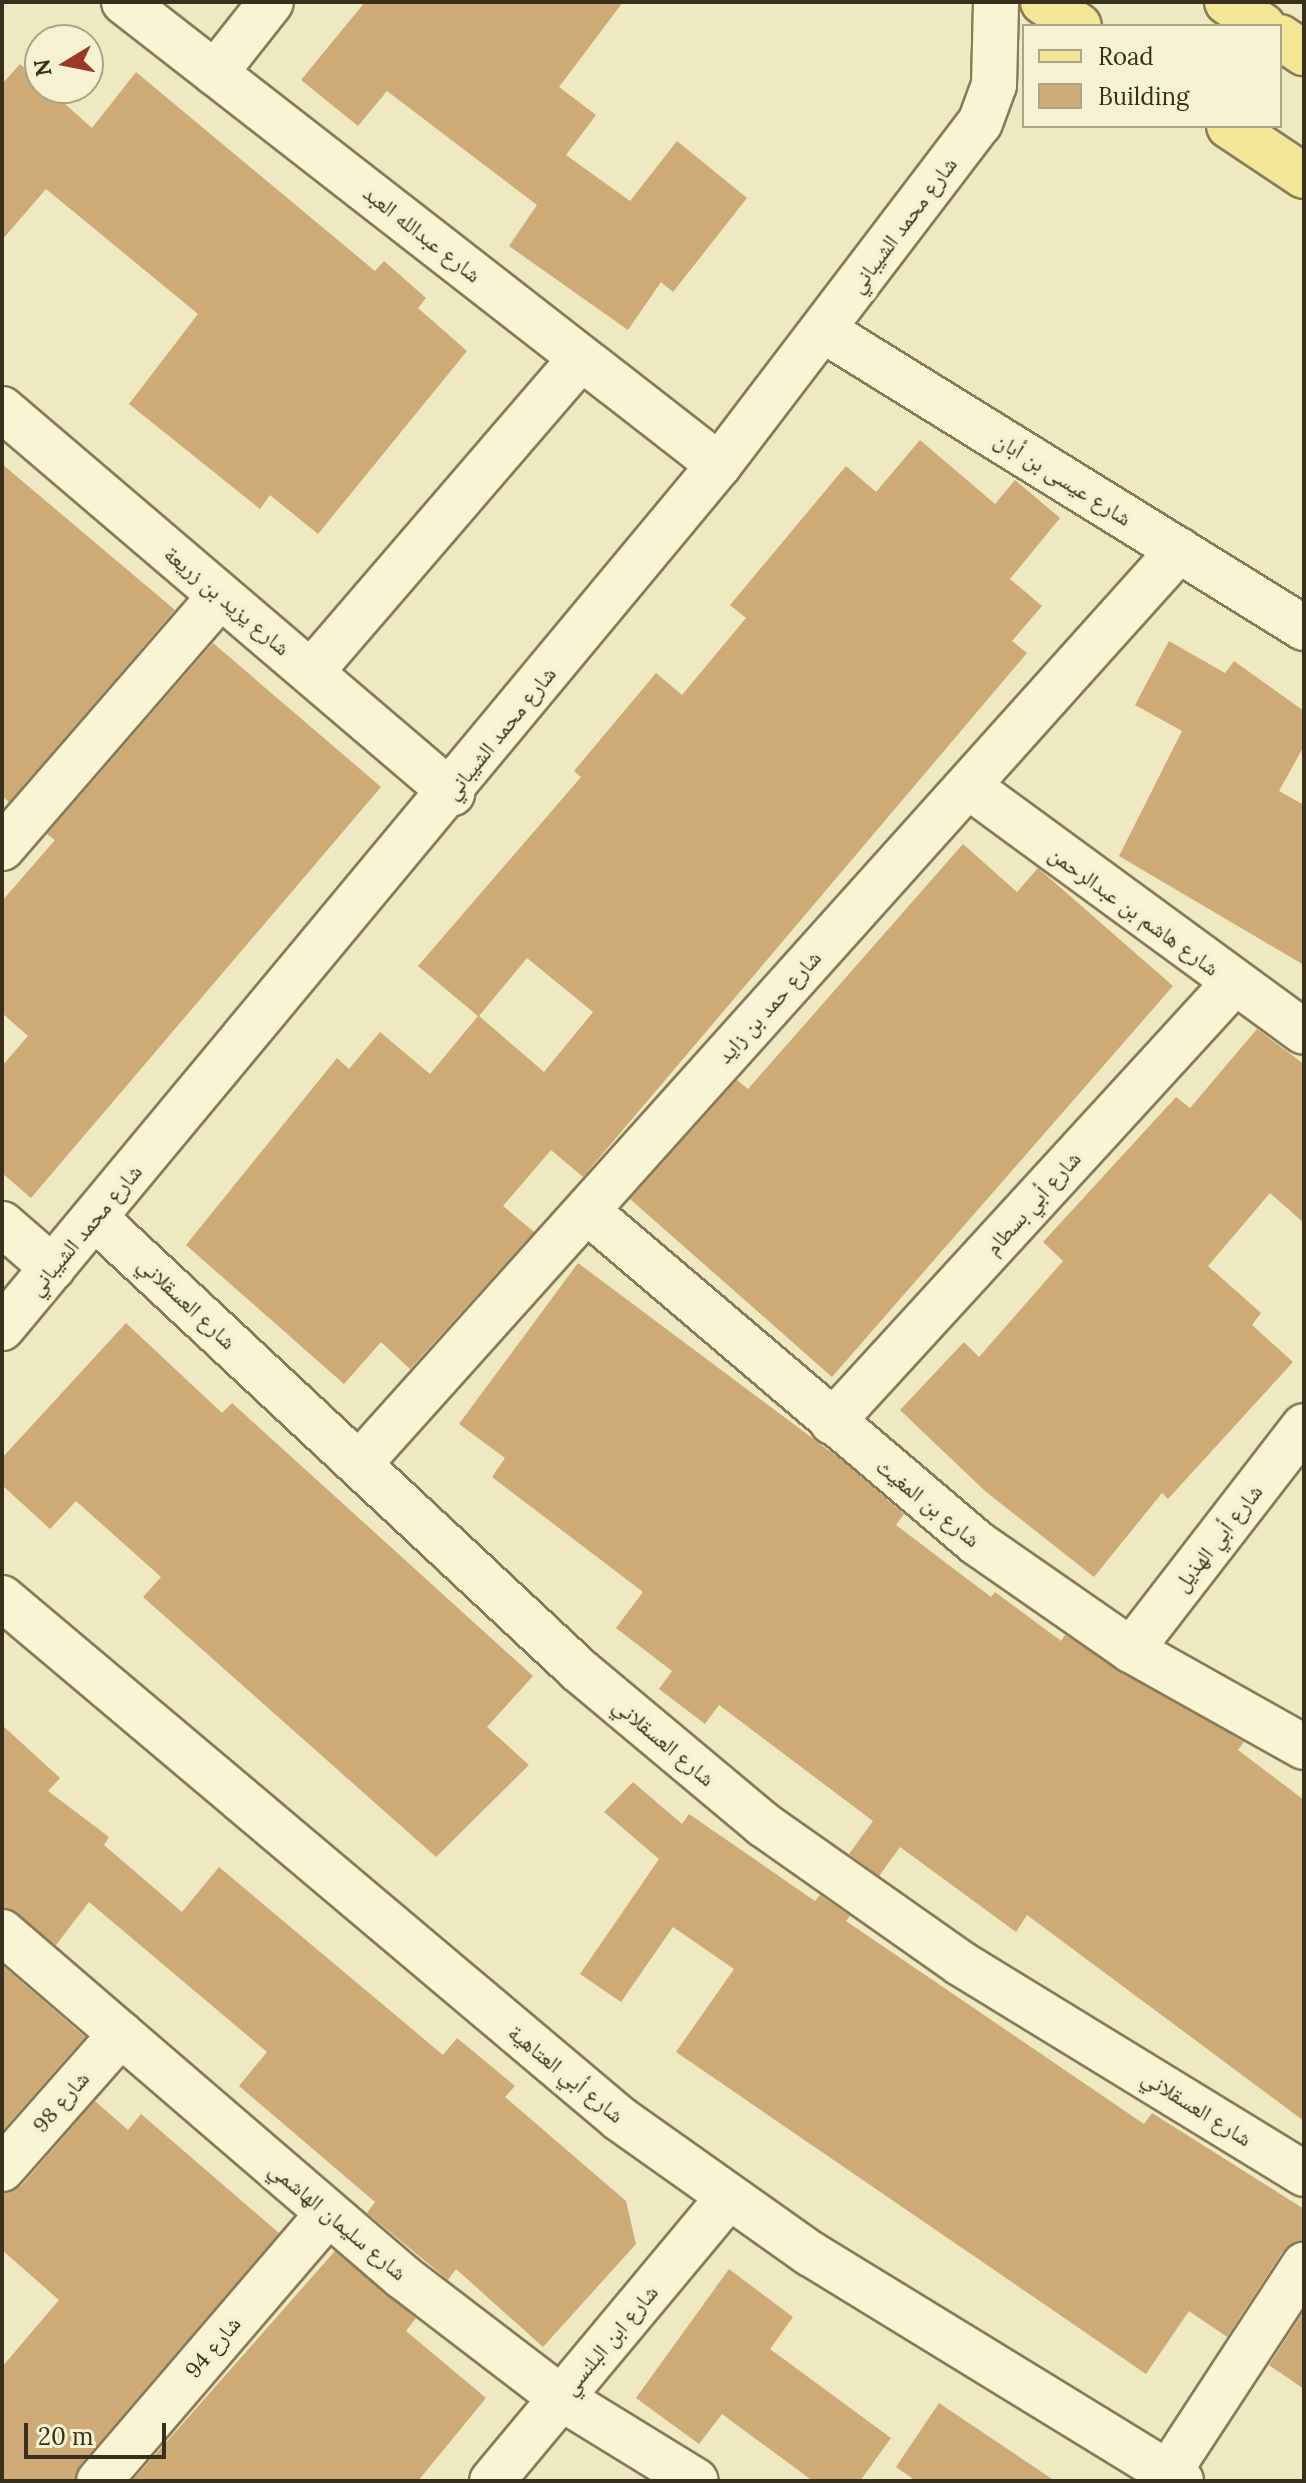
<!DOCTYPE html>
<html>
<head>
<meta charset="utf-8">
<style>
  body { margin:0 }
  #map { position:relative; width:1306px; height:2483px; overflow:hidden; background:#efe9c1; font-family:Lora,"Noto Naskh Arabic",serif }
  div>[style] { position:absolute }
  .building>* { inset:0; background:#ceaa76 }
  .roads { filter:drop-shadow(2px 0 #897a58) drop-shadow(-2px 0 #897a58) drop-shadow(0 2px #897a58) drop-shadow(0 -2px #897a58) }
  .street>* { height:44px; margin:-22px; padding:0 22px; transform-origin:22px; border-radius:22px; background:#f9f5d4 }
  .primary>* { height:44px; margin:-22px; padding:0 22px; transform-origin:22px; border-radius:22px; background:#f3e797 }
  span { translate:-50% -50%; white-space:nowrap; text-align:center; line-height:1.15; -webkit-text-stroke:8px #f6f2d1; paint-order:stroke }
  .street-label { font-size:22px; color:#382f1d }
  .frame { position:absolute; inset:0; border:4px solid #382f1d; pointer-events:none }
  .legend { position:absolute; left:1022px; top:24px; width:260px; height:104px; box-sizing:border-box; background:#f6f2d1; border:2px solid #aaa489; margin:0; padding:10px 14px; list-style:none; font-size:24px; color:#382f1d }
  .legend li { display:flex; align-items:center; gap:16px; height:40px }
  .legend b { width:40px; border:2px solid #aaa489 }
  .north { position:absolute; left:24px; top:24px; width:80px; height:80px; box-sizing:border-box; background:#f6f2d1; border:2px solid #aaa489; border-radius:50%; rotate:260deg; font-size:22px; font-weight:700; line-height:32px; text-align:center; color:#382f1d }
  .north::after { content:''; display:block; margin:auto; width:28px; height:36px; background:#993a27; clip-path:polygon(50% 0,100% 100%,50% 72%,0 100%) }
  .scale { position:absolute; left:24px; top:2423px; width:142px; height:36px; box-sizing:border-box; border:4px solid #382f1d; border-top:0; padding-left:10px; font-size:24px; line-height:28px; white-space:nowrap; color:#382f1d; -webkit-text-stroke:6px #f6f2d1; paint-order:stroke }
</style>
</head>
<body>
<div id="map">
  <div class="building">
    <div style="clip-path:polygon(365px 2px,623px 2px,559px 87px,596px 115px,566px 155px,630px 201px,677px 141px,747px 198px,673px 292px,661px 282px,628px 330px,509px 246px,537px 205px,387px 91px,358px 126px,301px 80px)"></div>
    <div style="clip-path:polygon(20px 64px,92px 128px,136px 72px,375px 271px,384px 261px,426px 298px,418px 308px,467px 351px,318px 534px,270px 495px,260px 509px,129px 404px,198px 314px,46px 189px,2px 240px,2px 84px)"></div>
    <div style="clip-path:polygon(evenodd,920px 440px,995px 504px,1015px 480px,1060px 518px,1010px 579px,1042px 606px,1012px 641px,1027px 653px,583px 1177px,551px 1150px,503px 1206px,534px 1232px,410px 1369px,381px 1342px,344px 1384px,186px 1245px,337px 1058px,349px 1069px,380px 1032px,430px 1074px,478px 1016px,418px 966px,581px 777px,574px 771px,656px 673px,682px 695px,746px 618px,730px 605px,846px 466px,876px 492px,920px 440px,527px 958px,593px 1012px,544px 1072px,479px 1016px,527px 958px)"></div>
    <div style="clip-path:polygon(2px 464px,175px 610px,9px 802px,2px 796px)"></div>
    <div style="clip-path:polygon(1169px 641px,1225px 673px,1234px 661px,1304px 711px,1304px 746px,1279px 791px,1304px 805px,1304px 965px,1119px 856px,1182px 731px,1135px 705px)"></div>
    <div style="clip-path:polygon(213px 643px,381px 787px,31px 1198px,2px 1173px,2px 1066px,28px 1036px,2px 1013px,2px 901px,55px 840px,47px 834px)"></div>
    <div style="clip-path:polygon(963px 844px,1017px 892px,1038px 868px,1173px 986px,832px 1377px,630px 1199px,737px 1080px,748px 1089px)"></div>
    <div style="clip-path:polygon(1257px 1029px,1304px 1064px,1304px 1223px,1270px 1193px,1208px 1266px,1261px 1313px,1252px 1325px,1293px 1362px,1168px 1499px,1162px 1493px,1094px 1577px,985px 1491px,900px 1410px,964px 1342px,979px 1357px,1063px 1261px,1043px 1242px,1176px 1097px,1190px 1108px)"></div>
    <div style="clip-path:polygon(578px 1263px,839px 1458px,904px 1514px,896px 1525px,991px 1597px,995px 1592px,1061px 1641px,1065px 1635px,1244px 1742px,1238px 1750px,1304px 1800px,1304px 2121px,1027px 1915px,1016px 1932px,900px 1847px,879px 1876px,849px 1854px,873px 1821px,719px 1705px,705px 1724px,659px 1689px,672px 1671px,616px 1628px,643px 1592px,492px 1477px,505px 1458px,459px 1424px)"></div>
    <div style="clip-path:polygon(126px 1323px,222px 1413px,232px 1403px,533px 1676px,487px 1727px,529px 1765px,436px 1857px,143px 1597px,161px 1577px,76px 1501px,50px 1529px,2px 1485px,2px 1458px)"></div>
    <div style="clip-path:polygon(2px 1725px,60px 1778px,48px 1791px,109px 1837px,104px 1845px,182px 1912px,219px 1867px,443px 2055px,457px 2038px,515px 2086px,505px 2097px,626px 2201px,636px 2244px,543px 2347px,456px 2269px,448px 2280px,367px 2213px,375px 2202px,239px 2086px,267px 2052px,89px 1902px,56px 1945px,2px 1908px)"></div>
    <div style="clip-path:polygon(633px 1782px,682px 1824px,689px 1814px,815px 1901px,820px 1895px,850px 1916px,846px 1921px,1144px 2124px,1152px 2113px,1304px 2209px,1304px 2240px,1283px 2251px,1227px 2337px,1189px 2311px,1146px 2374px,676px 2052px,734px 1969px,673px 1927px,621px 2002px,580px 1974px,659px 1859px,604px 1812px)"></div>
    <div style="clip-path:polygon(2px 1965px,85px 2037px,2px 2131px)"></div>
    <div style="clip-path:polygon(95px 2101px,128px 2130px,141px 2114px,279px 2233px,80px 2465px,75px 2481px,2px 2481px,2px 2367px,59px 2300px,2px 2250px,2px 2193px,21px 2186px)"></div>
    <div style="clip-path:polygon(335px 2251px,416px 2318px,406px 2331px,486px 2398px,418px 2481px,132px 2481px)"></div>
    <div style="clip-path:polygon(729px 2269px,793px 2317px,770px 2349px,891px 2438px,860px 2481px,813px 2481px,722px 2414px,699px 2444px,636px 2398px)"></div>
    <div style="clip-path:polygon(1304px 2311px,1304px 2389px,1269px 2365px)"></div>
    <div style="clip-path:polygon(939px 2403px,1055px 2481px,916px 2481px,896px 2467px)"></div>
  </div>
  <div class="roads">
    <div class="street">
      <div style="left:124px;top:2px;width:754px;rotate:37.89deg"></div>
      <div style="left:215px;top:73px;width:90px;rotate:-51.7deg"></div>
      <div style="left:823px;top:330px;width:566px;rotate:31.78deg"></div>
      <div style="left:2px;top:409px;width:592px;rotate:40.48deg"></div>
      <div style="left:311px;top:672px;width:414px;rotate:-49.3deg"></div>
      <div style="left:968px;top:786px;width:416px;rotate:36.2deg"></div>
      <div style="left:2px;top:848px;width:333px;rotate:-49.1deg"></div>
      <div style="left:587px;top:1211px;width:512px;rotate:40.41deg"></div>
      <div style="left:977px;top:1543px;width:188px;rotate:34.8deg"></div>
      <div style="left:1131px;top:1650px;width:198px;rotate:29.3deg"></div>
      <div style="left:95px;top:1218px;width:664px;rotate:43.05deg"></div>
      <div style="left:580px;top:1671px;width:240px;rotate:39.9deg"></div>
      <div style="left:764px;top:1825px;width:240px;rotate:35.1deg"></div>
      <div style="left:960px;top:1963px;width:404px;rotate:31.5deg"></div>
      <div style="left:2px;top:1224px;width:67px;rotate:40.8deg"></div>
      <div style="left:2px;top:1328px;width:1122px;rotate:-50.28deg"></div>
      <div style="left:719px;top:465px;width:430px;rotate:-52.7deg"></div>
      <div style="left:980px;top:123px;width:40px;rotate:-69.8deg"></div>
      <div style="left:994px;top:85px;width:83px;rotate:-88.6deg"></div>
      <div style="left:832px;top:1422px;width:595px;rotate:-47.52deg"></div>
      <div style="left:359px;top:1464px;width:1228px;rotate:-48.1deg"></div>
      <div style="left:2px;top:1598px;width:808px;rotate:40.13deg"></div>
      <div style="left:620px;top:2119px;width:234px;rotate:35.3deg"></div>
      <div style="left:811px;top:2254px;width:434px;rotate:31.5deg"></div>
      <div style="left:1131px;top:1650px;width:283px;rotate:-52.3deg"></div>
      <div style="left:2px;top:1932px;width:529px;rotate:40.71deg"></div>
      <div style="left:403px;top:2277px;width:199px;rotate:37.4deg"></div>
      <div style="left:561px;top:2398px;width:158px;rotate:31.6deg"></div>
      <div style="left:2px;top:2169px;width:180px;rotate:-48.6deg"></div>
      <div style="left:1168px;top:2473px;width:249px;rotate:-56.8deg"></div>
      <div style="left:99px;top:2481px;width:352px;rotate:-49.4deg"></div>
      <div style="left:492px;top:2481px;width:368px;rotate:-50.2deg"></div>
    </div>
    <div class="primary">
      <div style="left:1043px;top:2px;width:43px;rotate:33.7deg"></div>
      <div style="left:1227px;top:2px;width:43px;rotate:33.7deg"></div>
      <div style="left:1280px;top:37px;width:29px;rotate:34deg"></div>
      <div style="left:1229px;top:126px;width:90px;rotate:33.7deg"></div>
    </div>
  </div>
  <div class="street-label">
    <span style="left:903px;top:225px;rotate:-53deg">شارع محمد الشيباني</span>
    <span style="left:422px;top:234px;rotate:38deg">شارع عبدالله العبد</span>
    <span style="left:1063px;top:479px;rotate:32deg">شارع عيسى بن أبان</span>
    <span style="left:227px;top:601px;rotate:40deg">شارع يزيد بن زريعة</span>
    <span style="left:500px;top:733px;rotate:-51deg">شارع محمد الشيباني</span>
    <span style="left:1134px;top:911px;rotate:36deg">شارع هاشم بن عبدالرحمن</span>
    <span style="left:769px;top:1007px;rotate:-48deg">شارع حمد بن زايد</span>
    <span style="left:1033px;top:1203px;rotate:-48deg">شارع أبي بسطام</span>
    <span style="left:85px;top:1230px;rotate:-50deg">شارع محمد الشيباني</span>
    <span style="left:187px;top:1303px;rotate:43deg">شارع العسقلاني</span>
    <span style="left:928px;top:1503px;rotate:39deg">شارع بن المغيث</span>
    <span style="left:1218px;top:1538px;rotate:-52deg">شارع أبي الهذيل</span>
    <span style="left:664px;top:1742px;rotate:40deg">شارع العسقلاني</span>
    <span style="left:566px;top:2074px;rotate:39deg">شارع أبي العتاهية</span>
    <span style="left:61px;top:2102px;rotate:-49deg">شارع 98</span>
    <span style="left:1197px;top:2108px;rotate:32deg">شارع العسقلاني</span>
    <span style="left:338px;top:2221px;rotate:40deg">شارع سليمان الهاشمي</span>
    <span style="left:610px;top:2340px;rotate:-50deg">شارع ابن البلنسي</span>
    <span style="left:213px;top:2347px;rotate:-50deg">شارع 94</span>
  </div>
  <div class="frame"></div>
  <ul class="legend">
  <li><b style="height:10px;background:#f3e797"></b>Road</li>
  <li><b style="height:22px;background:#ceaa76"></b>Building</li>
  </ul>
  <div class="north">N</div>
  <div class="scale">20 m</div>
</div>
</body>
</html>
